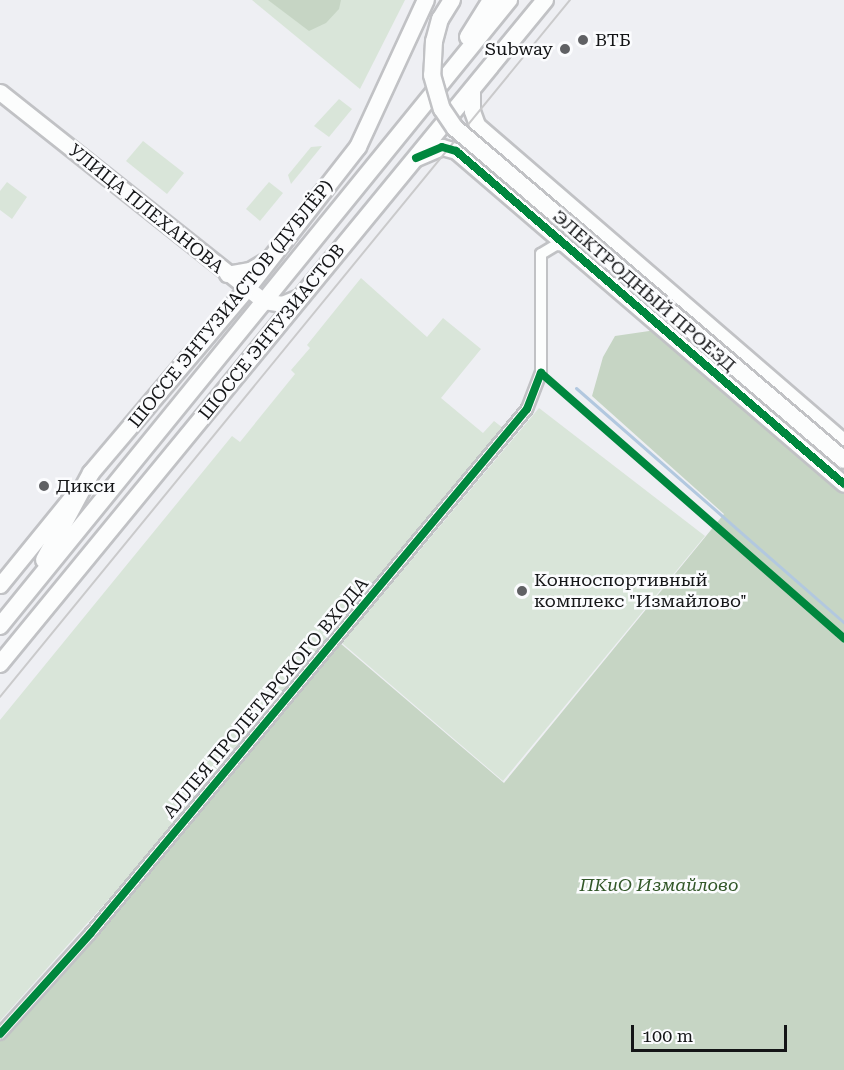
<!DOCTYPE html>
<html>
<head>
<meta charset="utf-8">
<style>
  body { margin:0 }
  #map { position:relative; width:844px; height:1070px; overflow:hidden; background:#eeeff3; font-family:"Roboto Serif",serif }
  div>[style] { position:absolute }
  .green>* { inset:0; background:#d9e5d9 }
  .forest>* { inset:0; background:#c6d5c4 }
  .stream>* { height:3px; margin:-1.5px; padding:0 1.5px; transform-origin:1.5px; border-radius:1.5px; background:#b2c8df }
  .roads { filter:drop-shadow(2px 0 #c1c2c5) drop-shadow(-2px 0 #c1c2c5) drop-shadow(0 2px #c1c2c5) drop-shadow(0 -2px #c1c2c5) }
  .street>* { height:10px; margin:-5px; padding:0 5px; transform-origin:5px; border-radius:5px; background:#fcfdfd }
  .secondary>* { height:15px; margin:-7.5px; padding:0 7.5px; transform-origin:7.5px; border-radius:7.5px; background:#fcfdfd }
  .primary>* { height:16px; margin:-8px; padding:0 8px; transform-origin:8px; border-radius:8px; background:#fcfdfd }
  .tram>* { height:1.5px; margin:-0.75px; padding:0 0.75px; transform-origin:0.75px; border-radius:0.75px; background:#cacacb }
  .bridges { filter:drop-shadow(2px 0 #c1c2c5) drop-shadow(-2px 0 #c1c2c5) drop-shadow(0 2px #c1c2c5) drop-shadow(0 -2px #c1c2c5) }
  .primary-bridge>* { height:16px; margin:-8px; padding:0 8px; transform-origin:8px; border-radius:8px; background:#fcfdfd }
  .cycleway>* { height:8px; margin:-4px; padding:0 4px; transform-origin:4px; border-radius:4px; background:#00873e }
  .dots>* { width:16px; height:16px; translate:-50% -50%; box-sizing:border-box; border:3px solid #fbfcfe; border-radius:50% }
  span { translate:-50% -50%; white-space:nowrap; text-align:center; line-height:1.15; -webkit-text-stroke:5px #fbfcfe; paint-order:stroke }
  .poi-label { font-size:18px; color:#141517 }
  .left { translate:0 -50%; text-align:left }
  .right { translate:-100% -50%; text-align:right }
  .street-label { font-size:18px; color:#141517 }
  .park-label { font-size:18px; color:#325728; font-style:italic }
  .scale { position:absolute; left:631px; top:1025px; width:156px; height:27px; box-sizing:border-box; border:3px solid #141517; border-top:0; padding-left:8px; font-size:18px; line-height:21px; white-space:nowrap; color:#141517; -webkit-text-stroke:4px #fbfcfe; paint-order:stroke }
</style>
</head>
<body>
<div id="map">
  <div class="green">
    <div style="clip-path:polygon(252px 0,405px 0,360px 89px)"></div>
    <div style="clip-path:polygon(339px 99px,352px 109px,329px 137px,314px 126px)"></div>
    <div style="clip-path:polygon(143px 141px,184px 173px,167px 194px,126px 161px)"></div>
    <div style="clip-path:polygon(322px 146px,291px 184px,288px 175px,311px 147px)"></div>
    <div style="clip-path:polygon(7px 182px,27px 197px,12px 219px,0 210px,0 191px)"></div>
    <div style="clip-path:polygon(269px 182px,283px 193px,260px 221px,246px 209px)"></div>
    <div style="clip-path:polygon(361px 278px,427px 337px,443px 318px,481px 349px,441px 398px,483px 433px,494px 421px,503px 428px,174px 826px,0 1021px,0 720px,232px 436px,240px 442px,269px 406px,295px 374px,291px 370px,310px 348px,307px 345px)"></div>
    <div style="clip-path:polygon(539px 408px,705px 536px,503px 781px,342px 643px)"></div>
  </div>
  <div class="forest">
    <div style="clip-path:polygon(268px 0,341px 0,339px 9px,326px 23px,309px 31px)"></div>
    <div style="clip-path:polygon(656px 330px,782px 442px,844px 491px,844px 1070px,0 1070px,0 1039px,340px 643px,504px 783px,724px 514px,592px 396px,603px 357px,615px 336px)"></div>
  </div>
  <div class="stream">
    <div style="left:576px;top:388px;width:356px;rotate:41.2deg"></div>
  </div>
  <div class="roads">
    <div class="street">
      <div style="left:0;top:1034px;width:135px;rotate:-48deg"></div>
      <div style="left:90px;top:934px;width:683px;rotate:-50.23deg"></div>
      <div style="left:527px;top:409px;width:39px;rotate:-69deg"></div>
      <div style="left:541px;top:373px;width:119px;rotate:-90deg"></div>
      <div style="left:541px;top:254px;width:17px;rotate:-31deg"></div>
      <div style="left:556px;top:245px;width:12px;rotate:5deg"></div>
    </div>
    <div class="secondary">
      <div style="left:472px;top:89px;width:22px;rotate:90deg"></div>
      <div style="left:472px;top:111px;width:15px;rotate:70deg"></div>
      <div style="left:477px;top:125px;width:485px;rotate:40.8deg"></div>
      <div style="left:0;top:92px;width:337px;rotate:38.4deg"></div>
      <div style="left:264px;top:301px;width:18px;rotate:9deg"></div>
      <div style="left:282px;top:304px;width:18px;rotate:-22deg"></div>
      <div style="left:416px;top:158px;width:28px;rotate:-23deg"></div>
      <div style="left:442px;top:147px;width:15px;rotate:16deg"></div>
      <div style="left:456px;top:151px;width:511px;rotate:40.64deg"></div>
      <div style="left:227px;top:274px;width:23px;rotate:-10deg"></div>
      <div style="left:250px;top:270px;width:21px;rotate:-31deg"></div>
      <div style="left:0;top:585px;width:117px;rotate:-50.9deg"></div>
    </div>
    <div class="primary">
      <div style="left:468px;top:37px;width:44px;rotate:-58.1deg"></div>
      <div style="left:44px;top:560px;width:99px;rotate:-61.6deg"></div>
      <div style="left:91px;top:473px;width:241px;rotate:-49.7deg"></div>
      <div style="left:247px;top:289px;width:180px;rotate:-52deg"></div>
      <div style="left:358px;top:147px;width:162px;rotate:-65.2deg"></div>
      <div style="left:0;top:626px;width:807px;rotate:-50.89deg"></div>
      <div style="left:0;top:664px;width:859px;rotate:-50.62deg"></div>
    </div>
  </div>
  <div class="tram">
    <div style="left:0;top:697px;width:900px;rotate:-50.72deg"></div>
  </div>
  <div class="bridges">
    <div class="primary-bridge">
      <div style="left:452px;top:0;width:22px;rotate:122deg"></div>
      <div style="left:440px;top:19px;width:23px;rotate:105deg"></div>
      <div style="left:434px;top:41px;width:34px;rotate:93deg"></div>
      <div style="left:432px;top:75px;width:35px;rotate:74deg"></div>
      <div style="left:442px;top:109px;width:23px;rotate:56deg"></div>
      <div style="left:455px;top:128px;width:511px;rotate:40.48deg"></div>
    </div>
  </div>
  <div class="cycleway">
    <div style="left:416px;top:158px;width:28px;rotate:-23deg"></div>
    <div style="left:442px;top:147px;width:15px;rotate:16deg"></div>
    <div style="left:456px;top:151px;width:511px;rotate:40.64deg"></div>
    <div style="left:0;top:1034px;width:135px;rotate:-48deg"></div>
    <div style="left:90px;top:934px;width:683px;rotate:-50.23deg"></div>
    <div style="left:527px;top:409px;width:39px;rotate:-69deg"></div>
    <div style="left:541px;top:373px;width:403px;rotate:41.2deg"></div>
  </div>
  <div class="dots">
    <div style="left:583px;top:40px;background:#606164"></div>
    <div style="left:565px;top:49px;background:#606164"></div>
    <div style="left:44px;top:486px;background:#606164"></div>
    <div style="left:522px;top:591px;background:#606164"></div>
  </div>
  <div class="poi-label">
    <span class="left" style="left:595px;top:40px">ВТБ</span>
    <span class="right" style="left:553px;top:49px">Subway</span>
    <span class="left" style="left:56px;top:486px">Дикси</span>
    <span class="left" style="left:534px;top:591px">Конноспортивный<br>комплекс "Измайлово"</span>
  </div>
  <div class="street-label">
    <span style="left:146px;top:209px;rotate:39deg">УЛИЦА ПЛЕХАНОВА</span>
    <span style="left:644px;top:291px;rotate:41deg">ЭЛЕКТРОДНЫЙ ПРОЕЗД</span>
    <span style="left:231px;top:304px;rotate:-51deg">ШОССЕ ЭНТУЗИАСТОВ (ДУБЛЁР)</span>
    <span style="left:272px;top:332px;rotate:-51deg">ШОССЕ ЭНТУЗИАСТОВ</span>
    <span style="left:266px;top:698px;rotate:-50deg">АЛЛЕЯ ПРОЛЕТАРСКОГО ВХОДА</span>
  </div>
  <div class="park-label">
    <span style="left:659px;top:885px">ПКиО Измайлово</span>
  </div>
  <div class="scale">100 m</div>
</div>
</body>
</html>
